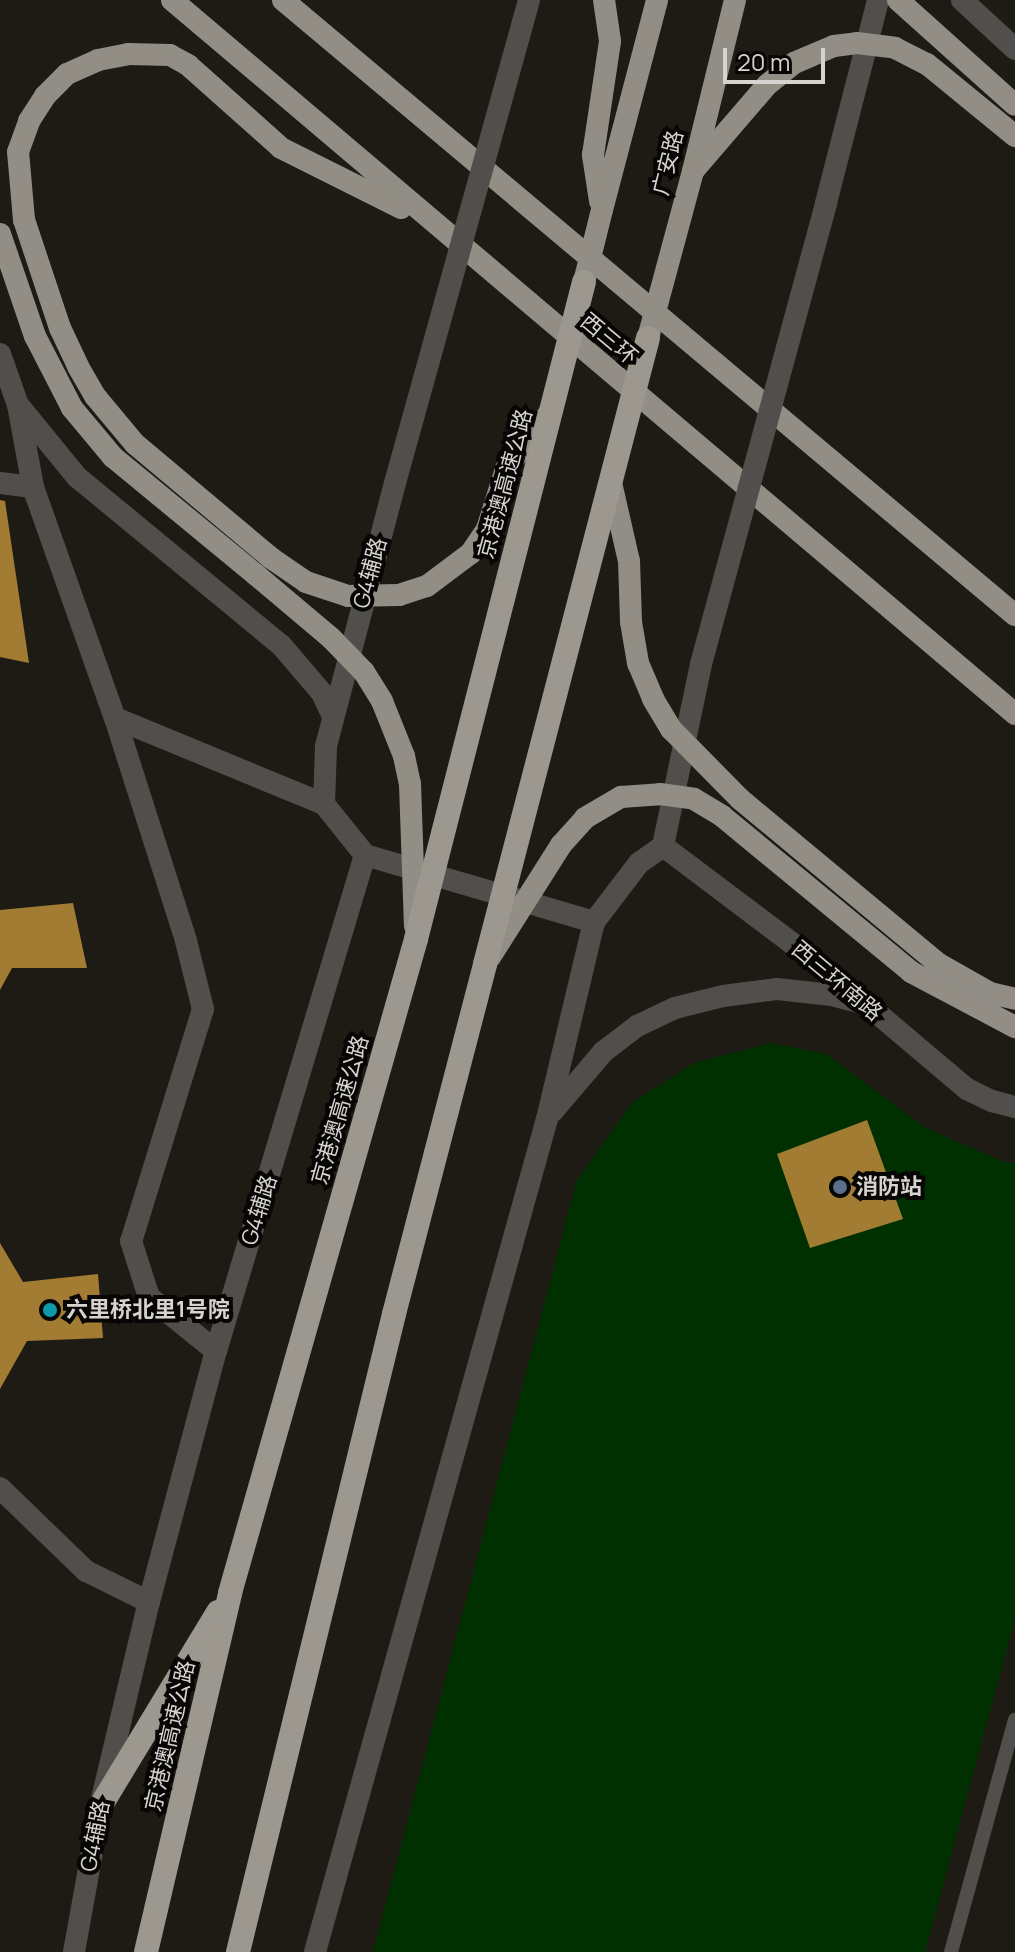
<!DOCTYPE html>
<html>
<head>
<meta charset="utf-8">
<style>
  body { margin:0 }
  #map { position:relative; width:1015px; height:1952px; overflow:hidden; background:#1e1b15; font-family:Manrope,"Noto Sans SC",sans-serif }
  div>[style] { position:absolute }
  .green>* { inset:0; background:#003000 }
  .building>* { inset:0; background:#a27c33 }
  .service>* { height:14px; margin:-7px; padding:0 7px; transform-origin:7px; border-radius:7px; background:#514f4c }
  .minor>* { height:22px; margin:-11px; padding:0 11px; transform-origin:11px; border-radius:11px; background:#514f4c }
  .tertiary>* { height:22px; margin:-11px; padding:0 11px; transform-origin:11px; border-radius:11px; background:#514f4c }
  .trunk>* { height:22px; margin:-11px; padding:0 11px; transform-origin:11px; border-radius:11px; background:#928e86 }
  .motorway>* { height:24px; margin:-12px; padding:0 12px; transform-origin:12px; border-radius:12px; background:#9c9890 }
  .tertiary-bridge>* { height:22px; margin:-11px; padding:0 11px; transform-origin:11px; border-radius:11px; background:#514f4c }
  .trunk-bridge>* { height:22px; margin:-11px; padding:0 11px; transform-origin:11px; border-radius:11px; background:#928e86 }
  .motorway-bridge>* { height:24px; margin:-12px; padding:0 12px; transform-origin:12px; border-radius:12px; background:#9c9890 }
  .dots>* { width:22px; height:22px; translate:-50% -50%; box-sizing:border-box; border:4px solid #070604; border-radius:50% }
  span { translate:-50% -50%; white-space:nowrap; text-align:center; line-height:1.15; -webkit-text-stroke:8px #070604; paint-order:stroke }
  .street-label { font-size:22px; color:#d6d4d0 }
  .poi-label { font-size:22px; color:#d6d4d0; font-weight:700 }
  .left { translate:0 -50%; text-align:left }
  .scale { position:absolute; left:723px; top:48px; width:102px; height:36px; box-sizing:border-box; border:4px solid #d6d4d0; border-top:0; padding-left:10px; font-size:24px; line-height:28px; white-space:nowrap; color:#d6d4d0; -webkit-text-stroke:6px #070604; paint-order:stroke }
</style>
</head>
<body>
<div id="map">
  <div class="green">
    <div style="clip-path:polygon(771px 1043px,826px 1054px,926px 1128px,1004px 1162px,1015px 1163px,1015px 1619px,925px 1952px,373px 1952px,577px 1180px,633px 1102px,694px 1063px)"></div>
  </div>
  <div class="building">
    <div style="clip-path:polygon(0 500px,5px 501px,29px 663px,0 657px)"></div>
    <div style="clip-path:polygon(73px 903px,87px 968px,12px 968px,0 990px,0 910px)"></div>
    <div style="clip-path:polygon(867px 1120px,903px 1219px,810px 1248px,777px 1154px)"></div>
    <div style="clip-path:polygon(0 1243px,23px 1282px,98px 1274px,103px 1338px,27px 1341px,0 1389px)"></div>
  </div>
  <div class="service">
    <div style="left:951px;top:1952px;width:241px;rotate:-74.6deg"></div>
  </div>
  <div class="minor">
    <div style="left:0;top:483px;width:33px;rotate:7deg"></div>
    <div style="left:0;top:1488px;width:120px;rotate:44deg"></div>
    <div style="left:86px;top:1571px;width:70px;rotate:26.2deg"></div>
  </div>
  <div class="tertiary">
    <div style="left:962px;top:0;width:72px;rotate:42.8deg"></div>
    <div style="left:826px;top:203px;width:210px;rotate:-75.6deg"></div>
    <div style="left:0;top:354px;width:54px;rotate:70.6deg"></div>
    <div style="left:18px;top:405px;width:83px;rotate:79.6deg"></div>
    <div style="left:33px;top:487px;width:245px;rotate:70.5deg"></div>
    <div style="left:115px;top:718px;width:234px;rotate:72.3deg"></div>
    <div style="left:186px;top:941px;width:70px;rotate:76deg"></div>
    <div style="left:203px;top:1009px;width:243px;rotate:107.2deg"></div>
    <div style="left:131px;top:1241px;width:59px;rotate:72.2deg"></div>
    <div style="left:149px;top:1297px;width:86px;rotate:38.9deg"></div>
    <div style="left:19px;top:406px;width:92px;rotate:50.8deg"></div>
    <div style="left:77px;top:477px;width:264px;rotate:39.5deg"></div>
    <div style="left:281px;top:645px;width:63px;rotate:49.5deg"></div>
    <div style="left:322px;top:693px;width:23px;rotate:65deg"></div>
    <div style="left:115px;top:718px;width:226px;rotate:22.4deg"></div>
    <div style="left:663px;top:846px;width:188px;rotate:37deg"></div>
    <div style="left:813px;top:959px;width:202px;rotate:40.2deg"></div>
    <div style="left:967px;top:1089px;width:28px;rotate:26deg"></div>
    <div style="left:992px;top:1101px;width:24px;rotate:15deg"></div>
    <div style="left:365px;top:855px;width:65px;rotate:-128.8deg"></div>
    <div style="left:324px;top:804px;width:58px;rotate:-88deg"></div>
    <div style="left:326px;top:746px;width:272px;rotate:-75.3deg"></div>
    <div style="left:365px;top:855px;width:239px;rotate:16.3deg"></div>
    <div style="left:553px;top:1111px;width:77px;rotate:-49.7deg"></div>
    <div style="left:603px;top:1052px;width:43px;rotate:-37.4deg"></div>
    <div style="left:637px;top:1026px;width:42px;rotate:-25.3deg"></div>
    <div style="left:675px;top:1008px;width:49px;rotate:-14deg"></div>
    <div style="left:723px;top:996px;width:54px;rotate:-7.4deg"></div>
    <div style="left:777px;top:989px;width:55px;rotate:6.2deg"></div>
    <div style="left:832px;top:995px;width:28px;rotate:15deg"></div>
    <div style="left:74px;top:1952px;width:147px;rotate:-79.8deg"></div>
    <div style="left:100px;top:1807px;width:211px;rotate:-76.6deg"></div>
    <div style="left:149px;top:1602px;width:260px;rotate:-75.1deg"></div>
    <div style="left:216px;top:1351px;width:518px;rotate:-73.28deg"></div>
    <div style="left:315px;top:1952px;width:865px;rotate:-74.44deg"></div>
    <div style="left:547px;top:1119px;width:203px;rotate:-76.6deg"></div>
    <div style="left:594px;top:922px;width:74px;rotate:-52.7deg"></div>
    <div style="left:639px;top:863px;width:29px;rotate:-35deg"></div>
    <div style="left:663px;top:846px;width:186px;rotate:-78.2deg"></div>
  </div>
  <div class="trunk">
    <div style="left:172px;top:0;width:1105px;rotate:40.26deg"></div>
    <div style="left:283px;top:0;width:956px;rotate:40.04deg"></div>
    <div style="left:898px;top:0;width:157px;rotate:41.9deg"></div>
    <div style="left:927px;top:64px;width:114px;rotate:39.3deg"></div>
    <div style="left:693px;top:171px;width:176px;rotate:-76.2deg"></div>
    <div style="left:600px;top:201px;width:47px;rotate:-98.7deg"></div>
    <div style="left:593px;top:155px;width:115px;rotate:-81.5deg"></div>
    <div style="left:610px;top:41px;width:41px;rotate:-98.3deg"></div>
    <div style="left:602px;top:210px;width:217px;rotate:-75.3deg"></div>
    <div style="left:0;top:234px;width:108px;rotate:71.1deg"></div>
    <div style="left:35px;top:336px;width:81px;rotate:62.8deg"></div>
    <div style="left:72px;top:408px;width:64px;rotate:50.1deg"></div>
    <div style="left:113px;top:457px;width:184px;rotate:39.5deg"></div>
    <div style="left:271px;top:558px;width:177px;rotate:-140deg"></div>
    <div style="left:135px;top:444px;width:62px;rotate:-129.8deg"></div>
    <div style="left:95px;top:396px;width:34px;rotate:-120deg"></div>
    <div style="left:78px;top:366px;width:42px;rotate:-115.3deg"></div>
    <div style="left:60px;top:328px;width:114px;rotate:-108.4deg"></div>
    <div style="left:24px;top:220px;width:68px;rotate:-95deg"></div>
    <div style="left:18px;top:152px;width:33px;rotate:-70deg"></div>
    <div style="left:29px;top:121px;width:30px;rotate:-57deg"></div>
    <div style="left:45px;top:96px;width:31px;rotate:-45deg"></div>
    <div style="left:67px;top:74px;width:34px;rotate:-24deg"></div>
    <div style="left:98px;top:60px;width:31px;rotate:-11deg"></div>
    <div style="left:128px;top:54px;width:42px;rotate:1.4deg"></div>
    <div style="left:170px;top:55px;width:21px;rotate:29deg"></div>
    <div style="left:188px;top:65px;width:125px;rotate:41.7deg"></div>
    <div style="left:281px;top:148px;width:134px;rotate:26.6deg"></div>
    <div style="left:740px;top:799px;width:259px;rotate:39.7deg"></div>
    <div style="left:939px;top:964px;width:59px;rotate:29.6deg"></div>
    <div style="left:990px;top:993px;width:26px;rotate:13deg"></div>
    <div style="left:722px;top:816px;width:245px;rotate:39.5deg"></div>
    <div style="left:911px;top:972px;width:118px;rotate:27.9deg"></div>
  </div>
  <div class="motorway">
    <div style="left:100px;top:1807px;width:228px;rotate:-58.8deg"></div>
    <div style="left:146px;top:1952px;width:369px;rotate:-76.8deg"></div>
    <div style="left:230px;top:1593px;width:680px;rotate:-74.12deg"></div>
    <div style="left:238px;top:1952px;width:657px;rotate:-76.26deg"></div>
    <div style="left:394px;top:1314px;width:362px;rotate:-75.4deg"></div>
  </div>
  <div class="tertiary-bridge">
    <div style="left:395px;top:483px;width:501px;rotate:-74.49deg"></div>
    <div style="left:701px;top:664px;width:478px;rotate:-74.8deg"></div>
  </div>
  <div class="trunk-bridge">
    <div style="left:584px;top:282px;width:74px;rotate:-76deg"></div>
    <div style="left:648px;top:338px;width:173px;rotate:-74.9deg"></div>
    <div style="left:693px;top:171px;width:113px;rotate:-49.3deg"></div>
    <div style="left:767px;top:85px;width:35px;rotate:-39deg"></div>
    <div style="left:794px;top:63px;width:43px;rotate:-23deg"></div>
    <div style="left:834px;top:46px;width:23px;rotate:-7deg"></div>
    <div style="left:857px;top:43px;width:38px;rotate:7deg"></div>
    <div style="left:895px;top:48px;width:36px;rotate:27deg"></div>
    <div style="left:612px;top:487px;width:76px;rotate:77.1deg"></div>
    <div style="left:629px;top:561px;width:61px;rotate:88.1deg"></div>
    <div style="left:631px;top:622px;width:42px;rotate:80.3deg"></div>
    <div style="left:638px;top:663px;width:39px;rotate:67deg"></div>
    <div style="left:653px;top:699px;width:35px;rotate:59deg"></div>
    <div style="left:671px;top:729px;width:98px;rotate:45.4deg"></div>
    <div style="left:271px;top:558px;width:42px;rotate:34.4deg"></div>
    <div style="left:306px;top:582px;width:44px;rotate:18.4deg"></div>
    <div style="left:348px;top:596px;width:51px;rotate:-1.1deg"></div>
    <div style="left:399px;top:595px;width:29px;rotate:-18deg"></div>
    <div style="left:427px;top:586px;width:55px;rotate:-36.9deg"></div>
    <div style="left:471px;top:553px;width:29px;rotate:-56deg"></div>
    <div style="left:487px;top:529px;width:63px;rotate:-72.4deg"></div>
    <div style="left:506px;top:469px;width:73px;rotate:-52.2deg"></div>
    <div style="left:255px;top:574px;width:99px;rotate:40.1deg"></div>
    <div style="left:331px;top:638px;width:47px;rotate:45.9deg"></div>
    <div style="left:364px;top:672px;width:34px;rotate:58deg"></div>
    <div style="left:382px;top:701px;width:59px;rotate:68.2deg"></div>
    <div style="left:404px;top:756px;width:29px;rotate:78deg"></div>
    <div style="left:410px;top:784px;width:142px;rotate:88deg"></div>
    <div style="left:490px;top:957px;width:133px;rotate:-57.6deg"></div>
    <div style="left:561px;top:845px;width:36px;rotate:-48deg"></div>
    <div style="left:585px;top:818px;width:42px;rotate:-30.3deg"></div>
    <div style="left:621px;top:797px;width:39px;rotate:-4deg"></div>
    <div style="left:660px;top:794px;width:34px;rotate:8deg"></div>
    <div style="left:694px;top:799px;width:33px;rotate:31deg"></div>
  </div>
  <div class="motorway-bridge">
    <div style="left:416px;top:939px;width:678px;rotate:-75.66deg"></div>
    <div style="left:485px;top:964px;width:647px;rotate:-75.41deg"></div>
  </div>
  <div class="dots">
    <div style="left:840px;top:1187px;background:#5c6f8a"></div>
    <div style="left:50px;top:1310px;background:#0f9aa8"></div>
  </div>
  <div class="street-label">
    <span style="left:668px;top:163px;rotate:-76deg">广安路</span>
    <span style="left:609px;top:339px;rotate:40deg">西三环</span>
    <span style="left:505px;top:484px;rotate:-75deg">京港澳高速公路</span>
    <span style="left:370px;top:573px;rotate:-75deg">G4辅路</span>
    <span style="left:837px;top:981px;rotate:40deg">西三环南路</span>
    <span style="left:340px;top:1110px;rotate:-74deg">京港澳高速公路</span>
    <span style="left:259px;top:1210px;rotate:-73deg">G4辅路</span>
    <span style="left:170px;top:1736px;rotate:-77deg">京港澳高速公路</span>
    <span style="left:95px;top:1836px;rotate:-79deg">G4辅路</span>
  </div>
  <div class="poi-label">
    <span class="left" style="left:856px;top:1187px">消防站</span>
    <span class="left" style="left:66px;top:1310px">六里桥北里1号院</span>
  </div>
  <div class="scale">20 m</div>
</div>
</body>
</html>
